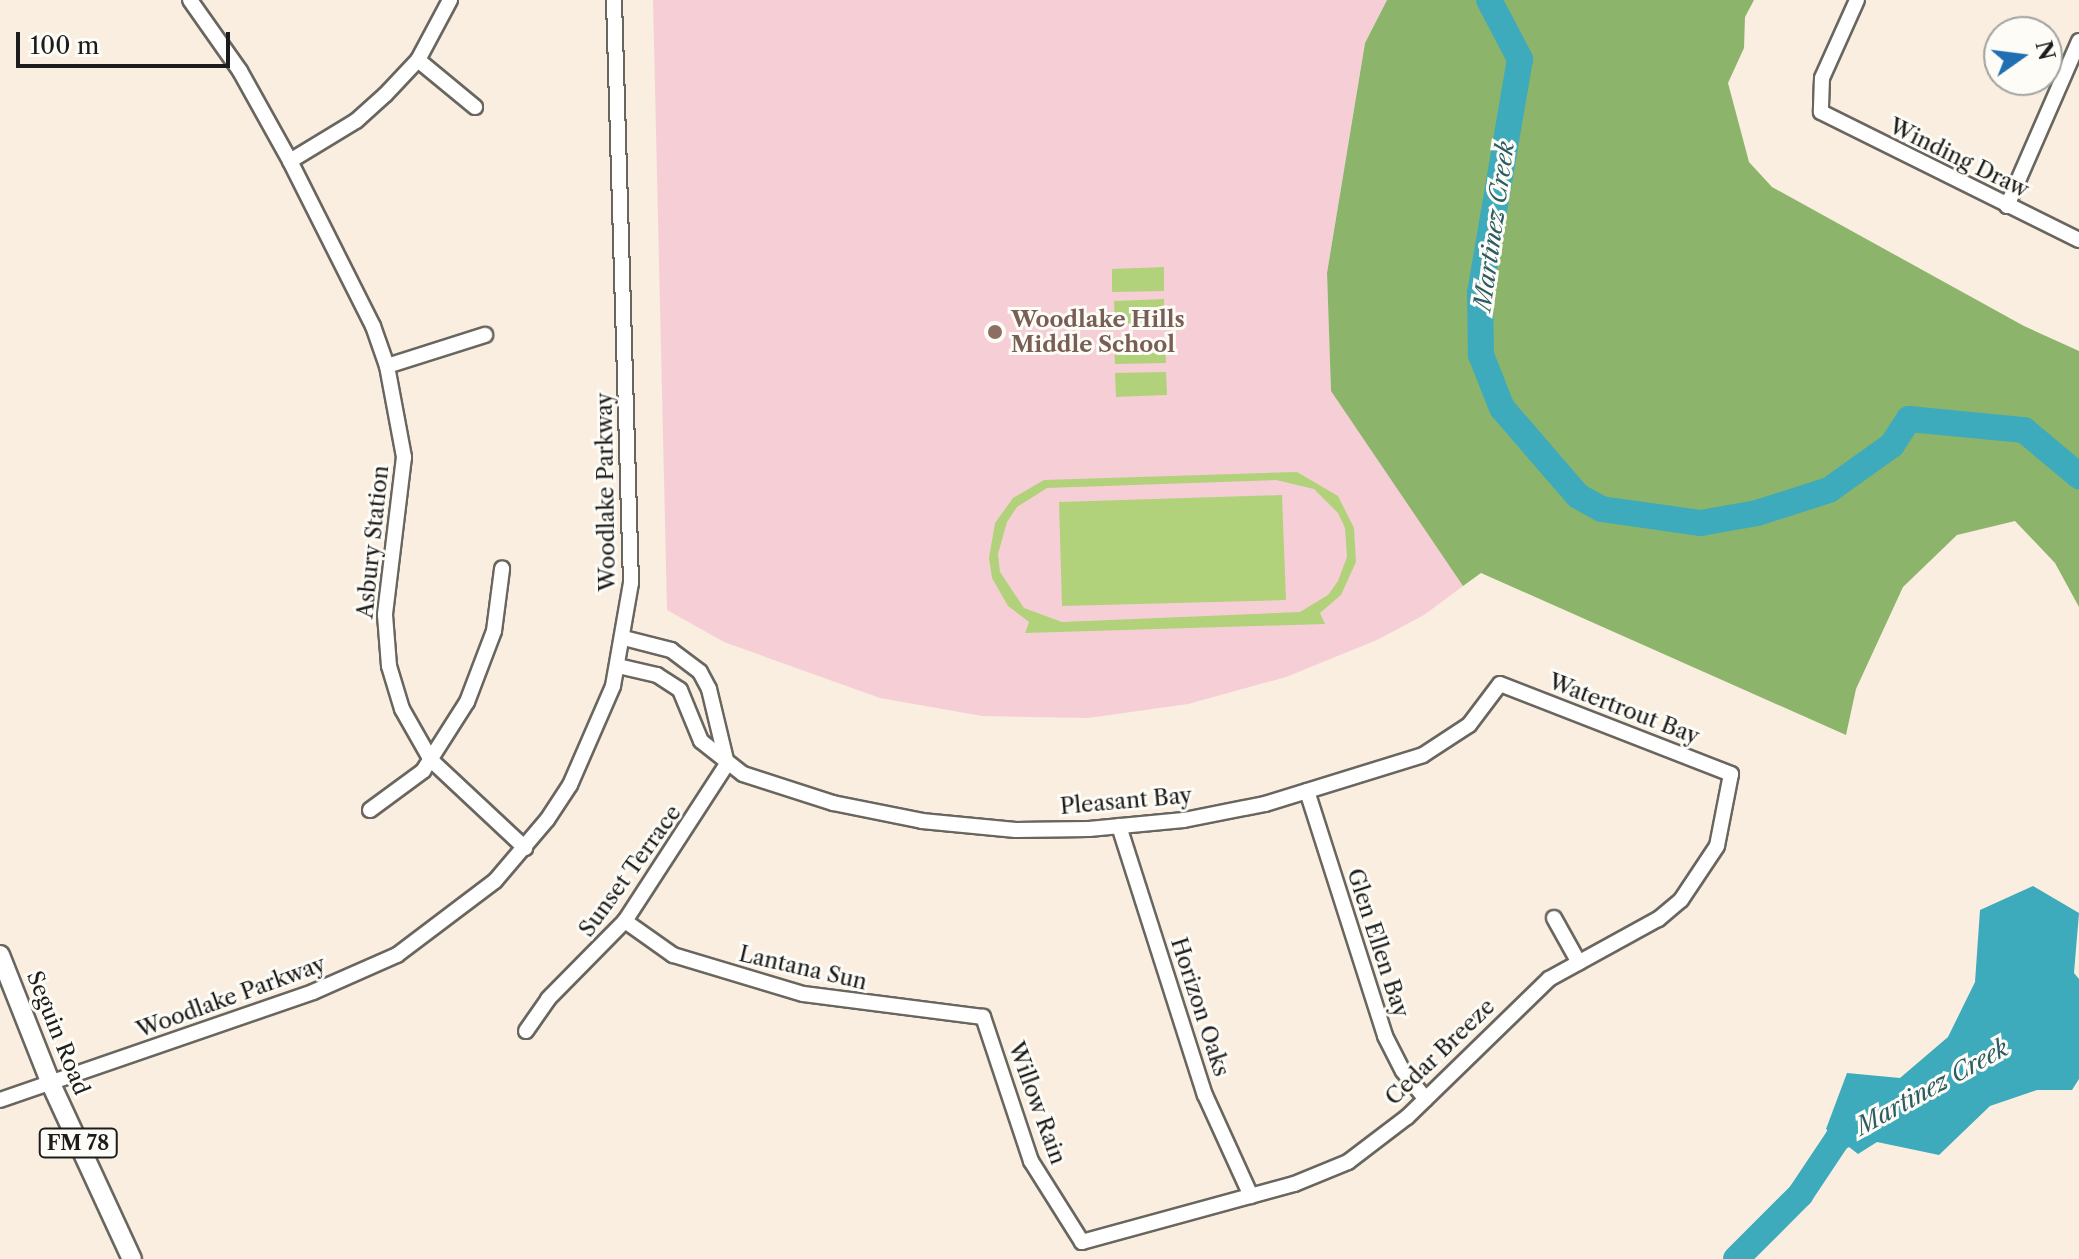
<!DOCTYPE html>
<html>
<head>
<meta charset="utf-8">
<style>
  body { margin:0 }
  #map { position:relative; width:2079px; height:1259px; overflow:hidden; background:#f9eedf; font-family:"Libre Caslon Text",serif }
  div>[style] { position:absolute }
  .built>* { inset:0; background:#f6cfd6 }
  .green>* { inset:0; background:#b1d27a }
  .forest>* { inset:0; background:#8cb46a }
  .water>* { inset:0; background:#3dabbc }
  .river>* { height:26px; margin:-13px; padding:0 13px; transform-origin:13px; border-radius:13px; background:#3dabbc }
  .roads { filter:drop-shadow(2px 0 #696660) drop-shadow(-2px 0 #696660) drop-shadow(0 2px #696660) drop-shadow(0 -2px #696660) }
  .minor>* { height:14px; margin:-7px; padding:0 7px; transform-origin:7px; border-radius:7px; background:#fff }
  .major>* { height:18px; margin:-9px; padding:0 9px; transform-origin:9px; border-radius:9px; background:#fff }
  .dots>* { width:22px; height:22px; translate:-50% -50%; box-sizing:border-box; border:4px solid #fdfcf7; border-radius:50% }
  span { translate:-50% -50%; white-space:nowrap; text-align:center; line-height:1.15; -webkit-text-stroke:6px #fdfcf7; paint-order:stroke }
  .shield-label span { padding:2px 6px; background:#fdfcf7; border:2px solid; border-radius:6px; -webkit-text-stroke-width:0 }
  .shield-label { font-size:20px; color:#1c1c1c; font-weight:700 }
  .street-label { font-size:22px; color:#1c1c1c }
  .education-label { font-size:22px; color:#785e54; font-weight:700 }
  .left { translate:0 -50%; text-align:left }
  .water-label { font-size:24px; color:#2b5c64; font-style:italic }
  .north { position:absolute; left:1983px; top:16px; width:80px; height:80px; box-sizing:border-box; background:#fdfcf7; border:2px solid #a3a29f; border-radius:50%; rotate:76deg; font-size:22px; font-weight:700; line-height:32px; text-align:center; color:#1c1c1c }
  .north::after { content:''; display:block; margin:auto; width:28px; height:36px; background:#1f6fb2; clip-path:polygon(50% 0,100% 100%,50% 72%,0 100%) }
  .scale { position:absolute; left:16px; top:32px; width:214px; height:36px; box-sizing:border-box; border:4px solid #1c1c1c; border-top:0; padding-left:10px; font-size:24px; line-height:28px; white-space:nowrap; color:#1c1c1c; -webkit-text-stroke:6px #fdfcf7; paint-order:stroke }
</style>
</head>
<body>
<div id="map">
  <div class="built">
    <div style="clip-path:polygon(653px 0,1387px 0,1365px 43px,1327px 273px,1331px 390px,1463px 586px,1424px 615px,1377px 640px,1286px 677px,1188px 704px,1088px 718px,982px 716px,880px 698px,724px 642px,667px 610px)"></div>
  </div>
  <div class="green">
    <div style="clip-path:polygon(1164px 267px,1164px 291px,1112px 292px,1112px 269px)"></div>
    <div style="clip-path:polygon(1164px 299px,1165px 322px,1115px 324px,1114px 301px)"></div>
    <div style="clip-path:polygon(1165px 340px,1166px 363px,1115px 364px,1114px 341px)"></div>
    <div style="clip-path:polygon(1166px 372px,1167px 395px,1116px 397px,1115px 373px)"></div>
    <div style="clip-path:polygon(evenodd,1297px 472px,1338px 496px,1354px 528px,1356px 562px,1341px 595px,1320px 613px,1325px 624px,1025px 633px,1029px 622px,1008px 606px,992px 578px,989px 558px,995px 523px,1013px 498px,1044px 480px,1297px 472px,1276px 480px,1314px 489px,1338px 513px,1345px 528px,1347px 557px,1338px 581px,1328px 595px,1300px 612px,1062px 622px,1024px 608px,1000px 572px,998px 554px,1007px 522px,1017px 507px,1047px 488px,1276px 480px)"></div>
    <div style="clip-path:polygon(1282px 495px,1286px 600px,1062px 606px,1059px 502px)"></div>
  </div>
  <div class="forest">
    <div style="clip-path:polygon(1387px 0,1754px 0,1745px 17px,1744px 48px,1728px 83px,1749px 162px,1772px 187px,2024px 326px,2079px 351px,2079px 607px,2055px 563px,2015px 521px,1957px 535px,1903px 587px,1856px 689px,1846px 735px,1481px 573px,1463px 586px,1331px 391px,1327px 273px,1365px 43px)"></div>
  </div>
  <div class="water">
    <div style="clip-path:polygon(2033px 886px,2079px 913px,2074px 973px,2079px 979px,2079px 1079px,2072px 1090px,2037px 1090px,1990px 1106px,1939px 1155px,1877px 1142px,1858px 1154px,1826px 1129px,1847px 1073px,1900px 1078px,1948px 1037px,1975px 982px,1980px 910px)"></div>
  </div>
  <div class="river">
    <div style="left:1489px;top:0;width:67px;rotate:62.3deg"></div>
    <div style="left:1520px;top:59px;width:237px;rotate:99.7deg"></div>
    <div style="left:1480px;top:293px;width:62px;rotate:89.1deg"></div>
    <div style="left:1481px;top:355px;width:57px;rotate:68.4deg"></div>
    <div style="left:1502px;top:408px;width:116px;rotate:49.2deg"></div>
    <div style="left:1578px;top:496px;width:26px;rotate:29deg"></div>
    <div style="left:1601px;top:509px;width:101px;rotate:8deg"></div>
    <div style="left:1701px;top:523px;width:57px;rotate:-10.1deg"></div>
    <div style="left:1757px;top:513px;width:76px;rotate:-17.7deg"></div>
    <div style="left:1829px;top:490px;width:77px;rotate:-35.5deg"></div>
    <div style="left:1892px;top:445px;width:31px;rotate:-57deg"></div>
    <div style="left:1909px;top:419px;width:116px;rotate:5.5deg"></div>
    <div style="left:2024px;top:430px;width:72px;rotate:39.9deg"></div>
    <div style="left:1736px;top:1259px;width:91px;rotate:-45deg"></div>
    <div style="left:1800px;top:1195px;width:69px;rotate:-56.3deg"></div>
    <div style="left:1838px;top:1138px;width:32px;rotate:-26deg"></div>
  </div>
  <div class="roads">
    <div class="minor">
      <div style="left:190px;top:0;width:87px;rotate:54.8deg"></div>
      <div style="left:240px;top:71px;width:103px;rotate:60.9deg"></div>
      <div style="left:290px;top:161px;width:185px;rotate:63.3deg"></div>
      <div style="left:373px;top:326px;width:42px;rotate:70.7deg"></div>
      <div style="left:387px;top:366px;width:93px;rotate:79.4deg"></div>
      <div style="left:404px;top:457px;width:159px;rotate:96.9deg"></div>
      <div style="left:385px;top:615px;width:51px;rotate:85.5deg"></div>
      <div style="left:389px;top:666px;width:45px;rotate:73.2deg"></div>
      <div style="left:402px;top:709px;width:59px;rotate:60.4deg"></div>
      <div style="left:431px;top:760px;width:129px;rotate:43.1deg"></div>
      <div style="left:1857px;top:0;width:85px;rotate:114.2deg"></div>
      <div style="left:1822px;top:78px;width:34px;rotate:92deg"></div>
      <div style="left:1821px;top:112px;width:288px;rotate:26.4deg"></div>
      <div style="left:418px;top:60px;width:74px;rotate:39.5deg"></div>
      <div style="left:290px;top:161px;width:77px;rotate:-31.2deg"></div>
      <div style="left:356px;top:121px;width:39px;rotate:-42deg"></div>
      <div style="left:385px;top:95px;width:48px;rotate:-46.7deg"></div>
      <div style="left:418px;top:60px;width:68px;rotate:-61.9deg"></div>
      <div style="left:2007px;top:206px;width:180px;rotate:-66.4deg"></div>
      <div style="left:387px;top:366px;width:103px;rotate:-17.6deg"></div>
      <div style="left:624px;top:638px;width:49px;rotate:14.3deg"></div>
      <div style="left:671px;top:650px;width:36px;rotate:37deg"></div>
      <div style="left:700px;top:672px;width:19px;rotate:62deg"></div>
      <div style="left:709px;top:689px;width:77px;rotate:76.5deg"></div>
      <div style="left:618px;top:666px;width:40px;rotate:13deg"></div>
      <div style="left:657px;top:675px;width:27px;rotate:33deg"></div>
      <div style="left:680px;top:690px;width:55px;rotate:67.6deg"></div>
      <div style="left:701px;top:741px;width:53px;rotate:38.2deg"></div>
      <div style="left:743px;top:774px;width:95px;rotate:17.9deg"></div>
      <div style="left:833px;top:803px;width:91px;rotate:11.4deg"></div>
      <div style="left:922px;top:821px;width:94px;rotate:5.5deg"></div>
      <div style="left:1016px;top:830px;width:73px;rotate:-0.8deg"></div>
      <div style="left:1089px;top:829px;width:95px;rotate:-5.4deg"></div>
      <div style="left:1184px;top:820px;width:83px;rotate:-11.2deg"></div>
      <div style="left:1265px;top:804px;width:165px;rotate:-17.2deg"></div>
      <div style="left:1423px;top:755px;width:55px;rotate:-33.1deg"></div>
      <div style="left:1469px;top:725px;width:51px;rotate:-52.9deg"></div>
      <div style="left:1500px;top:684px;width:248px;rotate:21.3deg"></div>
      <div style="left:1731px;top:774px;width:73px;rotate:101deg"></div>
      <div style="left:1717px;top:846px;width:65px;rotate:123.7deg"></div>
      <div style="left:1681px;top:900px;width:30px;rotate:140deg"></div>
      <div style="left:1658px;top:919px;width:124px;rotate:151.2deg"></div>
      <div style="left:1549px;top:979px;width:198px;rotate:135.8deg"></div>
      <div style="left:1407px;top:1117px;width:74px;rotate:142.7deg"></div>
      <div style="left:1348px;top:1162px;width:58px;rotate:157.8deg"></div>
      <div style="left:1294px;top:1184px;width:220px;rotate:164.7deg"></div>
      <div style="left:1082px;top:1242px;width:96px;rotate:-122.2deg"></div>
      <div style="left:1031px;top:1161px;width:152px;rotate:-108.4deg"></div>
      <div style="left:983px;top:1017px;width:181px;rotate:-172.7deg"></div>
      <div style="left:803px;top:994px;width:136px;rotate:-163.3deg"></div>
      <div style="left:673px;top:955px;width:59px;rotate:-144.7deg"></div>
      <div style="left:1307px;top:791px;width:257px;rotate:72.3deg"></div>
      <div style="left:1385px;top:1036px;width:39px;rotate:63deg"></div>
      <div style="left:1403px;top:1071px;width:36px;rotate:51deg"></div>
      <div style="left:370px;top:810px;width:66px;rotate:-36.3deg"></div>
      <div style="left:423px;top:771px;width:82px;rotate:-57.5deg"></div>
      <div style="left:467px;top:702px;width:76px;rotate:-69.2deg"></div>
      <div style="left:494px;top:631px;width:63px;rotate:-82.6deg"></div>
      <div style="left:1119px;top:826px;width:282px;rotate:72.3deg"></div>
      <div style="left:1205px;top:1095px;width:111px;rotate:65.5deg"></div>
      <div style="left:1554px;top:918px;width:51px;rotate:60.9deg"></div>
      <div style="left:526px;top:1031px;width:39px;rotate:-55deg"></div>
      <div style="left:548px;top:999px;width:110px;rotate:-45.4deg"></div>
      <div style="left:625px;top:921px;width:187px;rotate:-57deg"></div>
      <div style="left:0;top:1100px;width:331px;rotate:-19deg"></div>
      <div style="left:313px;top:992px;width:92px;rotate:-23.8deg"></div>
      <div style="left:397px;top:955px;width:123px;rotate:-37.1deg"></div>
      <div style="left:495px;top:881px;width:80px;rotate:-49.6deg"></div>
      <div style="left:547px;top:820px;width:42px;rotate:-56.7deg"></div>
      <div style="left:570px;top:785px;width:108px;rotate:-66.5deg"></div>
      <div style="left:613px;top:686px;width:105px;rotate:-80.1deg"></div>
      <div style="left:631px;top:583px;width:583px;rotate:-91.67deg"></div>
    </div>
    <div class="major">
      <div style="left:0;top:955px;width:139px;rotate:68.4deg"></div>
      <div style="left:51px;top:1084px;width:193px;rotate:65.2deg"></div>
    </div>
  </div>
  <div class="dots">
    <div style="left:995px;top:332px;background:#8d6e63"></div>
  </div>
  <div class="shield-label">
    <span style="left:78px;top:1143px">FM 78</span>
  </div>
  <div class="street-label">
    <span style="left:1959px;top:158px;rotate:26deg">Winding Draw</span>
    <span style="left:606px;top:492px;rotate:-91deg">Woodlake Parkway</span>
    <span style="left:373px;top:542px;rotate:-84deg">Asbury Station</span>
    <span style="left:1624px;top:709px;rotate:21deg">Watertrout Bay</span>
    <span style="left:1126px;top:801px;rotate:-5deg">Pleasant Bay</span>
    <span style="left:630px;top:871px;rotate:-54deg">Sunset Terrace</span>
    <span style="left:1378px;top:943px;rotate:72deg">Glen Ellen Bay</span>
    <span style="left:803px;top:968px;rotate:13deg">Lantana Sun</span>
    <span style="left:231px;top:997px;rotate:-20deg">Woodlake Parkway</span>
    <span style="left:1200px;top:1007px;rotate:72deg">Horizon Oaks</span>
    <span style="left:58px;top:1033px;rotate:68deg">Seguin Road</span>
    <span style="left:1440px;top:1052px;rotate:-44deg">Cedar Breeze</span>
    <span style="left:1037px;top:1103px;rotate:70deg">Willow Rain</span>
  </div>
  <div class="education-label">
    <span class="left" style="left:1011px;top:332px">Woodlake Hills<br>Middle School</span>
  </div>
  <div class="water-label">
    <span style="left:1494px;top:226px;rotate:-82deg">Martinez Creek</span>
    <span style="left:1932px;top:1087px;rotate:-29deg">Martinez Creek</span>
  </div>
  <div class="north">N</div>
  <div class="scale">100 m</div>
</div>
</body>
</html>
